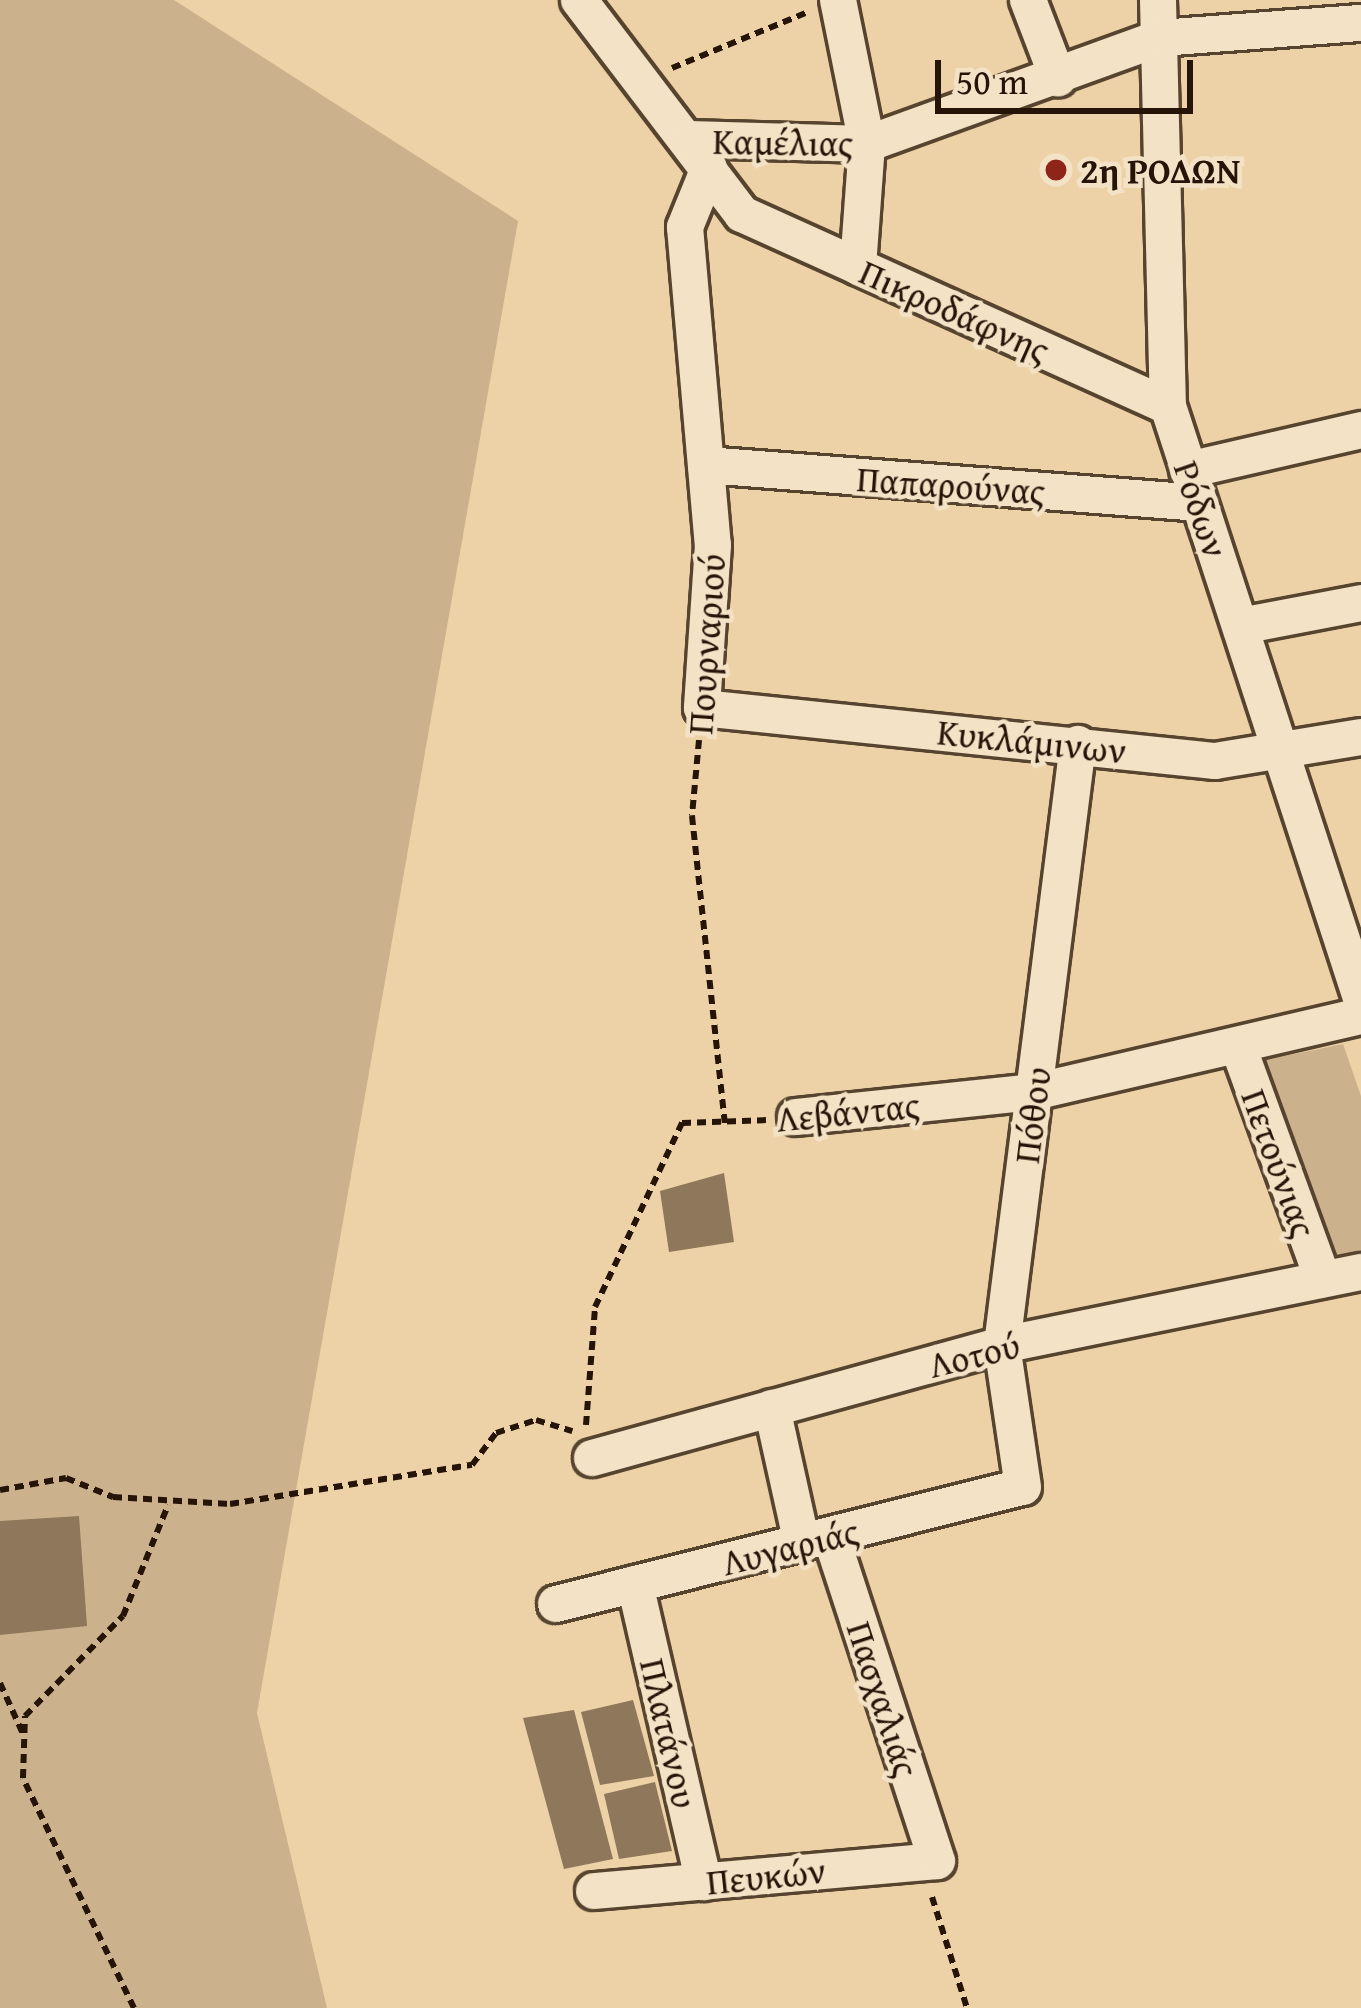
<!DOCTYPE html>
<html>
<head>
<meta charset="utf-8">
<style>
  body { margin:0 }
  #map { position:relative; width:1361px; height:2008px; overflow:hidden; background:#eed2a7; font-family:"Gentium Book Plus",serif }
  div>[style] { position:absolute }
  .green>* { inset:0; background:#ccb28c }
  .building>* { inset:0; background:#8e775a }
  .path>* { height:6px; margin-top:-3px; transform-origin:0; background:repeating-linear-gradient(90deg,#251407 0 9px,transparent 0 15px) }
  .roads { filter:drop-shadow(3px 0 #57442f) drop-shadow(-3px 0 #57442f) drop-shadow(0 3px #57442f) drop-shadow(0 -3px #57442f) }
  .street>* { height:36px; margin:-18px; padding:0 18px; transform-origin:18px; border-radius:18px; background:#f4e2c6 }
  .dots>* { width:33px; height:33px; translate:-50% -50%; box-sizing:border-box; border:6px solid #f4e2c6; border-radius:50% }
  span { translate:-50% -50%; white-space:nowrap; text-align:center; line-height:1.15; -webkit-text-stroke:9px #f4e2c6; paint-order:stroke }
  .street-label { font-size:36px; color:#251407 }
  .poi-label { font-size:36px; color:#251407; font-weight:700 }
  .left { translate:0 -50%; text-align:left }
  .scale { position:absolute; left:935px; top:60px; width:258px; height:54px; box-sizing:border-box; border:6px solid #251407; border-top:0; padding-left:15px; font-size:36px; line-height:42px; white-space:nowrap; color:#251407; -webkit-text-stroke:9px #f4e2c6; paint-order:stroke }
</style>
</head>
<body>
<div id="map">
  <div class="green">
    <div style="clip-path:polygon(0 0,174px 0,518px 221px,257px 1713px,327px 2008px,0 2008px)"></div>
    <div style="clip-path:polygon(1343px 1044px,1361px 1096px,1361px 1258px,1331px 1264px,1256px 1062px)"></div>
  </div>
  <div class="building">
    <div style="clip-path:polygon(724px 1173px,734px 1242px,669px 1252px,660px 1191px)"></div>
    <div style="clip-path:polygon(79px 1516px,87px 1626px,0 1635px,0 1521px)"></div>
    <div style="clip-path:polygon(633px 1700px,654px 1776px,600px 1785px,581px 1712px)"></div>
    <div style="clip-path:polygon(574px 1710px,613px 1859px,564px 1869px,523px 1718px)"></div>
    <div style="clip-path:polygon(655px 1782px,672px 1851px,619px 1859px,604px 1794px)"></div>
  </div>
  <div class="path">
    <div style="left:672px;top:68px;width:147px;rotate:-22.4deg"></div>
    <div style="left:699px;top:740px;width:76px;rotate:95.3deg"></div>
    <div style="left:692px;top:816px;width:310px;rotate:83.9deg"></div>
    <div style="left:586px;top:1425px;width:118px;rotate:-85.6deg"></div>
    <div style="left:595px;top:1307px;width:204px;rotate:-64.7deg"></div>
    <div style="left:682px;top:1123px;width:84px;rotate:-2deg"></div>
    <div style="left:0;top:1490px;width:67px;rotate:-10.3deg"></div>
    <div style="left:66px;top:1478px;width:51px;rotate:22deg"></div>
    <div style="left:113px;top:1497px;width:117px;rotate:3.4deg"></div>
    <div style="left:230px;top:1504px;width:245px;rotate:-9.2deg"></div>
    <div style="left:472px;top:1465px;width:40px;rotate:-53deg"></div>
    <div style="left:496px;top:1433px;width:42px;rotate:-18deg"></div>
    <div style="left:536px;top:1420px;width:38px;rotate:17deg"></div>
    <div style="left:0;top:1683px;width:56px;rotate:65.7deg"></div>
    <div style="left:932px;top:1897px;width:116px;rotate:72.5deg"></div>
    <div style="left:134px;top:2008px;width:255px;rotate:-115.8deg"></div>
    <div style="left:23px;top:1778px;width:62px;rotate:-88.2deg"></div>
    <div style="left:25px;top:1716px;width:140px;rotate:-45.6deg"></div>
    <div style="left:123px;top:1616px;width:120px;rotate:-67.9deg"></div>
  </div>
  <div class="roads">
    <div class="street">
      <div style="left:579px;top:0;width:269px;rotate:52.7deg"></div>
      <div style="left:742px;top:214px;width:467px;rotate:24.3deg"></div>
      <div style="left:838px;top:0;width:147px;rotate:78.6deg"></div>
      <div style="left:867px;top:144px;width:123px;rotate:94.2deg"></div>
      <div style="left:1028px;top:0;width:84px;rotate:69deg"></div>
      <div style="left:1158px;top:0;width:406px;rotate:88.6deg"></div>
      <div style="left:1168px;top:406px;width:623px;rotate:71.94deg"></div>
      <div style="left:689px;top:139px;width:178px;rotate:1.6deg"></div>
      <div style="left:867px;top:144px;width:312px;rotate:-19.9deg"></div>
      <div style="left:1160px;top:38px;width:202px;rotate:-4.3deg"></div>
      <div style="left:709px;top:168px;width:64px;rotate:112.1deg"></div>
      <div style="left:685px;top:227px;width:319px;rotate:85deg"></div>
      <div style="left:713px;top:545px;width:163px;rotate:93.9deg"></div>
      <div style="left:702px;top:708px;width:516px;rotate:5.9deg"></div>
      <div style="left:1215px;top:761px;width:148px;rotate:-9.3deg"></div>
      <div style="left:706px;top:465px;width:491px;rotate:4.4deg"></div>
      <div style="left:1188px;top:470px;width:178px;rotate:-13deg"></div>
      <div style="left:1246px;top:625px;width:117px;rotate:-10.8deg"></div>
      <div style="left:1238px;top:1046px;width:248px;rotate:70deg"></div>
      <div style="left:796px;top:1117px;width:239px;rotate:-6deg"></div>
      <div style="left:1034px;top:1092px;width:336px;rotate:-13.1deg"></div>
      <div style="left:772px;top:1408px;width:138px;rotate:77.5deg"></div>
      <div style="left:592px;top:1458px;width:425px;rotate:-15.4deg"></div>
      <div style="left:1002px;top:1345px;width:366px;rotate:-11.5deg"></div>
      <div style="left:635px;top:1584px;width:306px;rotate:77deg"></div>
      <div style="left:556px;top:1604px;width:481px;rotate:-14.1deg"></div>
      <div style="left:1023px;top:1487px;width:144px;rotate:-98.4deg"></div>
      <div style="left:1002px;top:1345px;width:606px;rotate:-82.79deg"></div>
      <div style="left:594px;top:1891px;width:344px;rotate:-5deg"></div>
      <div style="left:937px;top:1861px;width:342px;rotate:-108.1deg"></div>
    </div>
  </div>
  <div class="dots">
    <div style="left:1056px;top:170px;background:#8f2418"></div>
  </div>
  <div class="street-label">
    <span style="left:783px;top:141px;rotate:1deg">Καμέλιας</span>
    <span style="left:955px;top:310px;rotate:24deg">Πικροδάφνης</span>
    <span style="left:951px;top:484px;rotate:4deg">Παπαρούνας</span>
    <span style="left:1202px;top:509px;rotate:71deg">Ρόδων</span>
    <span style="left:705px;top:644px;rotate:-86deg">Πουρναριού</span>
    <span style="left:1032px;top:740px;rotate:6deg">Κυκλάμινων</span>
    <span style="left:848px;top:1111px;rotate:-6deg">Λεβάντας</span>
    <span style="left:1031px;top:1115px;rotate:-83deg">Πόθου</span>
    <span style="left:1280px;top:1163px;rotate:70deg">Πετούνιας</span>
    <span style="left:974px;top:1354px;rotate:-14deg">Λοτού</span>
    <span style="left:790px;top:1546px;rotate:-14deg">Λυγαριάς</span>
    <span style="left:884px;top:1699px;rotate:72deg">Πασχαλιάς</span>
    <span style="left:670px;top:1733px;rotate:77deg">Πλατάνου</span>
    <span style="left:766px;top:1875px;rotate:-6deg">Πευκών</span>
  </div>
  <div class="poi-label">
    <span class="left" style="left:1080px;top:170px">2η ΡΟΔΩΝ</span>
  </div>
  <div class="scale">50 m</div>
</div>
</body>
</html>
